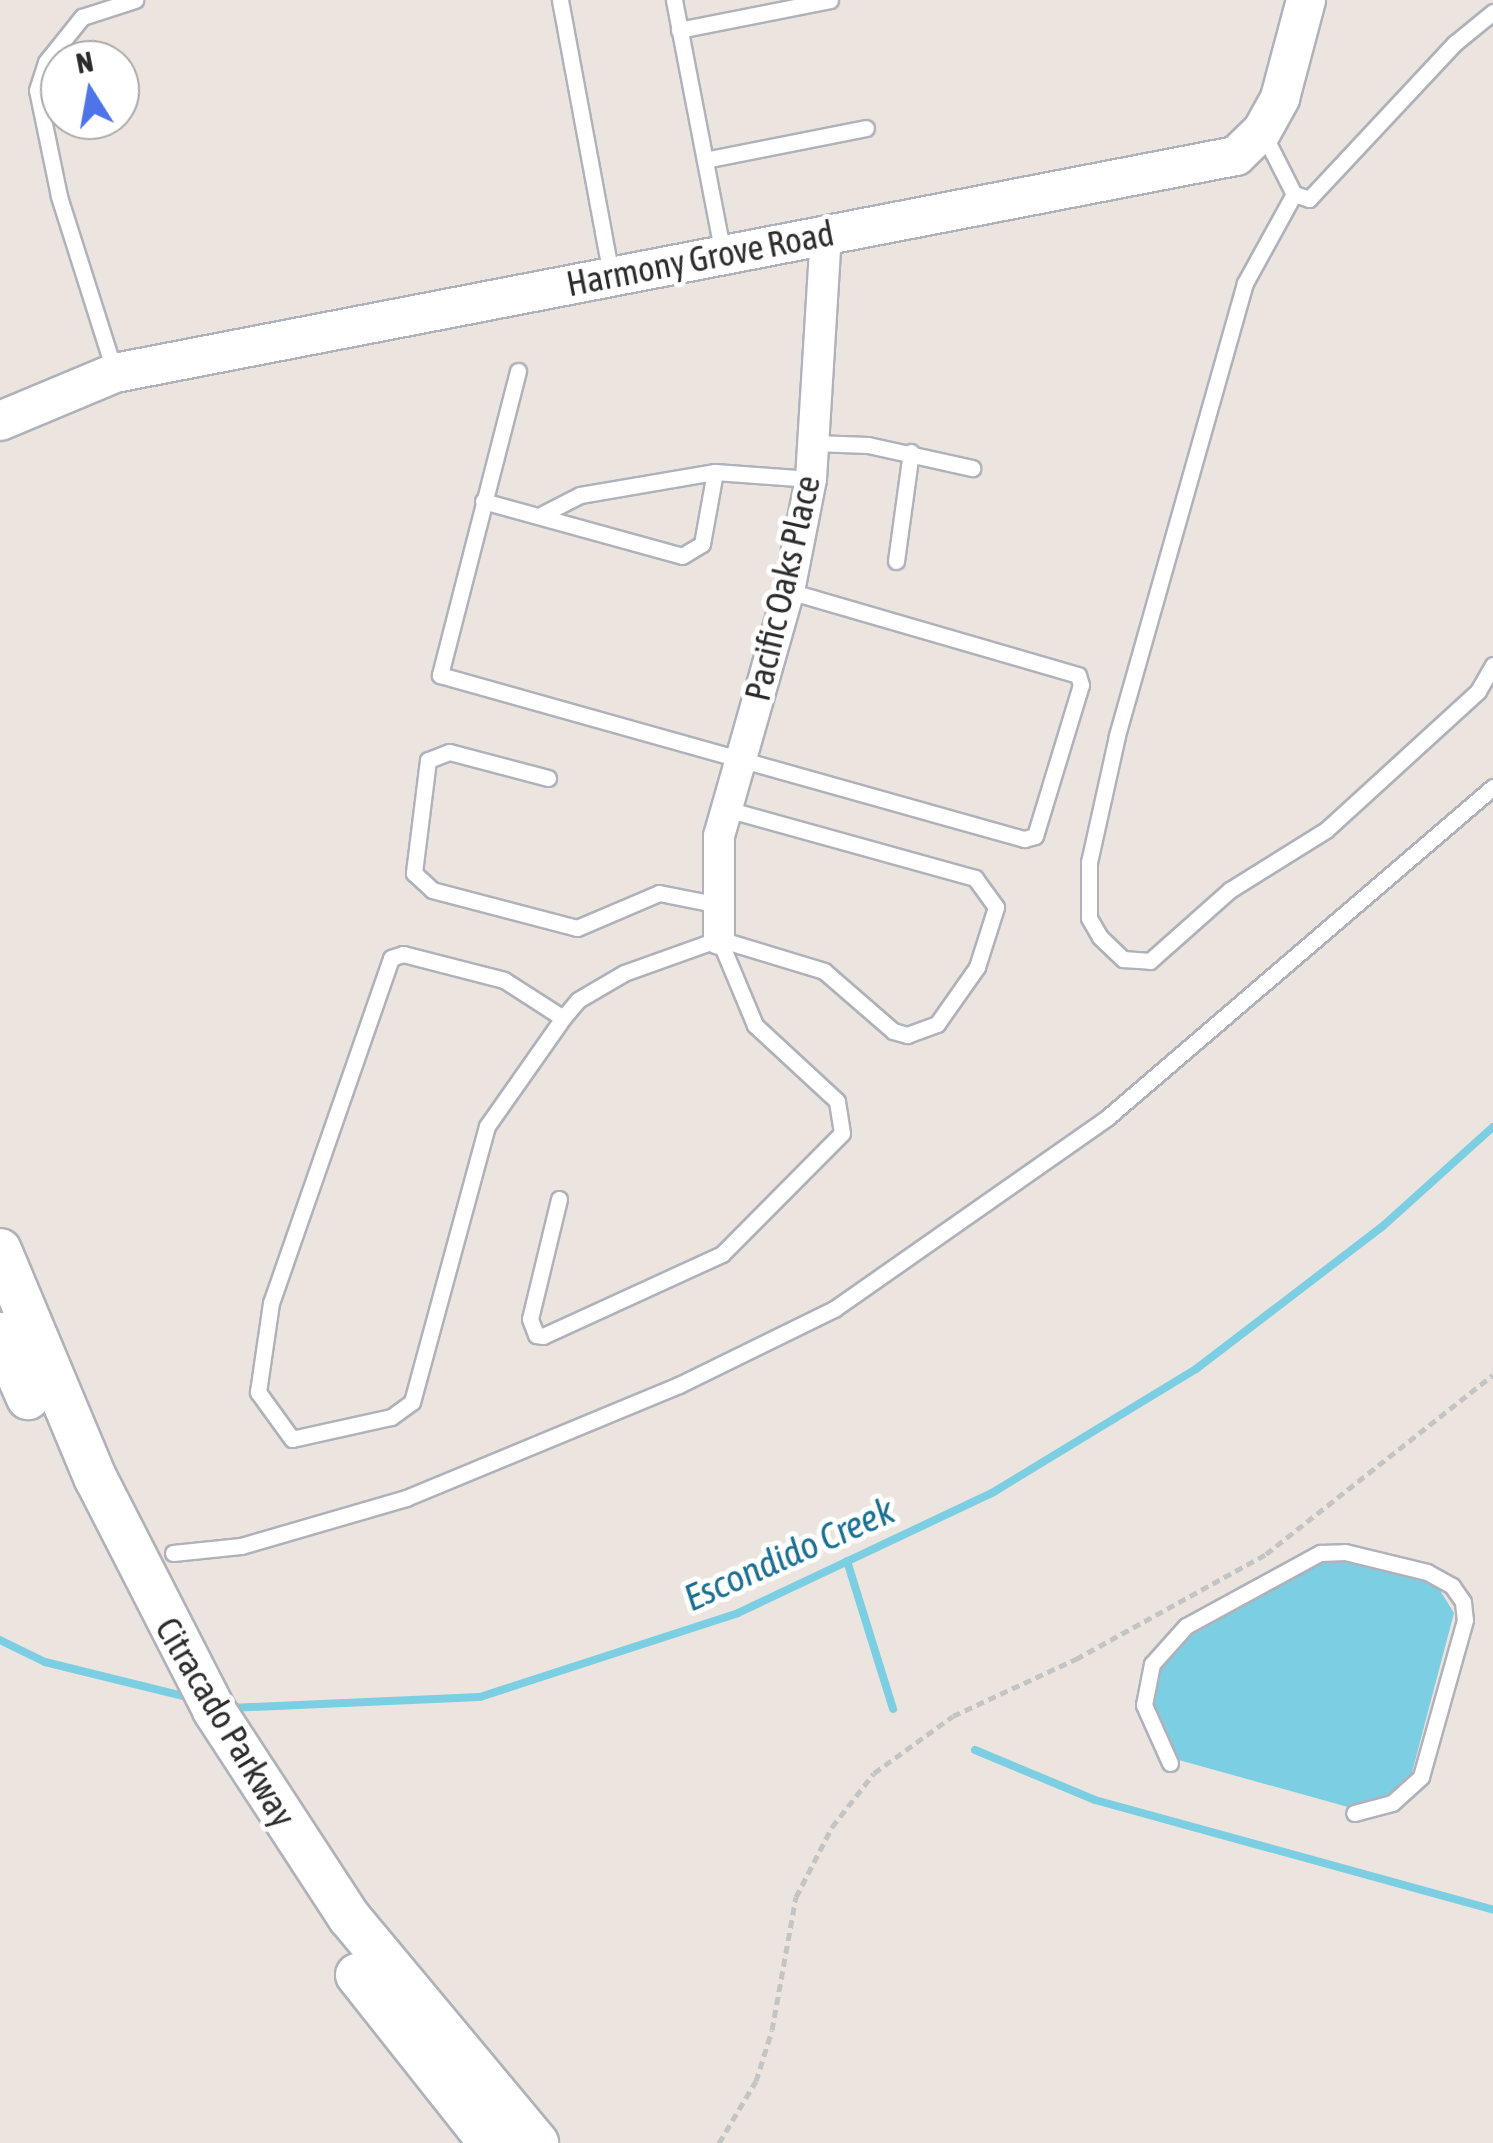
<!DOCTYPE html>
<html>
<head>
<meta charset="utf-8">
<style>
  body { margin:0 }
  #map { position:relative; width:1493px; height:2143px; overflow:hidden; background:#ece5df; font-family:"Asap Condensed",sans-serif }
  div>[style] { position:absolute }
  .water>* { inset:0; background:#7ccee3 }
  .stream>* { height:8px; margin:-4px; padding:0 4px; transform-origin:4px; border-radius:4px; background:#7ccee3 }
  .path>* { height:5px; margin-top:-2.5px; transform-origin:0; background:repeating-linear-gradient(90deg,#c4c4c4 0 8px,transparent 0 13px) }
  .roads { filter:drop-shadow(2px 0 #afb2ba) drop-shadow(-2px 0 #afb2ba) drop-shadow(0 2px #afb2ba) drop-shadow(0 -2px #afb2ba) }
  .service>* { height:15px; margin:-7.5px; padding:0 7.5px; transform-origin:7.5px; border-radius:7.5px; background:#fff }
  .minor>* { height:30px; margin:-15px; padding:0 15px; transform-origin:15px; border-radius:15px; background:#fff }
  .tertiary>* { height:38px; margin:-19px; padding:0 19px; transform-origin:19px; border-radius:19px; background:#fff }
  .secondary>* { height:42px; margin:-21px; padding:0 21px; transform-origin:21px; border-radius:21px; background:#fff }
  span { translate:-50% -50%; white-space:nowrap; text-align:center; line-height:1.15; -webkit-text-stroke:10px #fff; paint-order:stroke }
  .street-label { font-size:35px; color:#2b2b2b }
  .water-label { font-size:38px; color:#1a6f90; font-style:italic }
  .north { position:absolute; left:40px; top:40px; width:100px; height:100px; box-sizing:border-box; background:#fff; border:2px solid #aaa; border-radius:50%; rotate:349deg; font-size:28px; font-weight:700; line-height:40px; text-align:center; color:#2b2b2b }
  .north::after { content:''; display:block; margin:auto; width:35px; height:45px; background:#4e74e9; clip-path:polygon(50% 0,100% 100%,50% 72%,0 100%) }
</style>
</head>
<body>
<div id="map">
  <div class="water">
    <div style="clip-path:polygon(1333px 1555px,1419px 1577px,1438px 1587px,1454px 1613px,1410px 1780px,1401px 1792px,1348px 1807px,1175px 1759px,1149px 1709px,1157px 1663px,1173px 1644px)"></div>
  </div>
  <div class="stream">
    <div style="left:847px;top:1561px;width:155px;rotate:72.7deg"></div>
    <div style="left:0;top:1640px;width:50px;rotate:26.1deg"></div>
    <div style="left:45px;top:1662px;width:151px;rotate:13.8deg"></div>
    <div style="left:229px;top:1708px;width:251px;rotate:-2.5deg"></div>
    <div style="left:480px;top:1697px;width:271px;rotate:-18deg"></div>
    <div style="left:738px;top:1613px;width:281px;rotate:-25.3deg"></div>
    <div style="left:992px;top:1493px;width:239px;rotate:-31.3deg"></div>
    <div style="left:1196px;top:1369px;width:235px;rotate:-37.4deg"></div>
    <div style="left:1383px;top:1226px;width:148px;rotate:-42deg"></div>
    <div style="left:975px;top:1750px;width:130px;rotate:22.6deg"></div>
    <div style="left:1095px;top:1800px;width:413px;rotate:15.4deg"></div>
  </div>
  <div class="path">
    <div style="left:719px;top:2143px;width:72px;rotate:-59.2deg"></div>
    <div style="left:756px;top:2081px;width:53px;rotate:-72.6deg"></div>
    <div style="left:772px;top:2030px;width:135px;rotate:-79.8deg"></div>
    <div style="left:796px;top:1897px;width:79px;rotate:-62.8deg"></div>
    <div style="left:832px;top:1827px;width:68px;rotate:-52.1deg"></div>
    <div style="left:874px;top:1773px;width:97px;rotate:-35.8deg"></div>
    <div style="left:953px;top:1716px;width:136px;rotate:-24.9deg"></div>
    <div style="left:1076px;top:1659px;width:217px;rotate:-28.9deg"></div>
    <div style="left:1266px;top:1554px;width:289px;rotate:-38.3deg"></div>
  </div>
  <div class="roads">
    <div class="service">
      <div style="left:560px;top:0;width:280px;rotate:79.5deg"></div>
      <div style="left:674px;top:0;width:259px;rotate:79.1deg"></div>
      <div style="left:679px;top:30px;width:154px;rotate:-11.2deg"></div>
      <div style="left:1262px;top:131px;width:71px;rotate:63.1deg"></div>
      <div style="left:1294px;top:194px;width:16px;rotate:18deg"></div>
      <div style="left:1309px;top:199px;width:214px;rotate:-46.9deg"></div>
      <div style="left:1455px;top:43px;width:49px;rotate:-39.2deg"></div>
      <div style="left:705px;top:160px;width:164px;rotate:-11.2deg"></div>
      <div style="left:1294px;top:194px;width:102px;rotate:118.8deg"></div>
      <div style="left:1245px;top:283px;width:471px;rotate:105.8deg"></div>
      <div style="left:1117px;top:736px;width:129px;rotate:102.5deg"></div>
      <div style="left:1089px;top:862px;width:56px;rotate:90deg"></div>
      <div style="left:1089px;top:918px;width:22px;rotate:60deg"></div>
      <div style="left:1100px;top:937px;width:32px;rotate:44deg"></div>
      <div style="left:1123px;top:959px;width:27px;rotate:4deg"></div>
      <div style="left:1150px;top:961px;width:107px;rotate:-41.6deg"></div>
      <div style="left:1230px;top:890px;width:113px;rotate:-32deg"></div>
      <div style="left:1326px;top:830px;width:206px;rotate:-42.4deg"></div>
      <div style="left:1478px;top:691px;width:30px;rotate:-60deg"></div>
      <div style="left:518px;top:371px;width:314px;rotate:104.4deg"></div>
      <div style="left:440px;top:675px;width:607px;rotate:15.69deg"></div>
      <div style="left:1024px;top:839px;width:11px;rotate:-15deg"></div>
      <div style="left:1035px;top:836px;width:158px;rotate:-73.1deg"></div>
      <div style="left:1081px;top:685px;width:10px;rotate:-107deg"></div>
      <div style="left:1078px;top:675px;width:301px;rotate:-163.8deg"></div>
      <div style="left:115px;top:373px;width:186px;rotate:-107.6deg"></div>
      <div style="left:59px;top:196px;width:108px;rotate:-101.7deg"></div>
      <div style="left:37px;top:90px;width:29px;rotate:-72deg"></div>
      <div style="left:46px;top:62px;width:58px;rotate:-51.3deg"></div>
      <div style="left:82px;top:17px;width:56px;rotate:-17.8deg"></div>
      <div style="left:813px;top:443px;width:55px;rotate:2.1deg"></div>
      <div style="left:868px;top:445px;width:107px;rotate:12.5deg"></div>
      <div style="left:483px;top:501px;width:206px;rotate:15.4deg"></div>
      <div style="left:682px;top:556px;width:23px;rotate:-31deg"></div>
      <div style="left:702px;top:544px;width:73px;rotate:-79.8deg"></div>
      <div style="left:715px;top:472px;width:96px;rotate:4.2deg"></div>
      <div style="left:539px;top:516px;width:46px;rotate:-27.1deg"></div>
      <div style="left:580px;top:495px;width:137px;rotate:-9.7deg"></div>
      <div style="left:896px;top:561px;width:110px;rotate:-82.2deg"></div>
      <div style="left:548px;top:778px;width:102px;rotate:-165.3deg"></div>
      <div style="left:449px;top:752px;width:22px;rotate:159deg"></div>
      <div style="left:428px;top:760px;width:114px;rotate:97.1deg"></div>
      <div style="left:414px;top:873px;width:25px;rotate:43deg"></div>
      <div style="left:432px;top:890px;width:150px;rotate:14.7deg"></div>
      <div style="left:577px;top:928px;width:89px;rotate:-23.1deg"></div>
      <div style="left:659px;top:893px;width:61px;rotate:11.3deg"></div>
      <div style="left:563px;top:1018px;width:132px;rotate:125.1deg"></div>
      <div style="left:487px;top:1126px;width:286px;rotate:105.2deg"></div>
      <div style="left:412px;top:1402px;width:26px;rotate:144deg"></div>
      <div style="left:391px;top:1417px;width:101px;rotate:167.5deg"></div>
      <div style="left:292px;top:1439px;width:58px;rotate:-125.9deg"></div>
      <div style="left:258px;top:1392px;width:90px;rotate:-81.7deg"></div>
      <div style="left:271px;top:1303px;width:365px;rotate:-70.8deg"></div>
      <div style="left:391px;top:958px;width:13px;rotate:-18deg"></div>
      <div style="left:403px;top:954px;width:104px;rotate:14.4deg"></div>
      <div style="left:504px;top:980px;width:70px;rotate:32.8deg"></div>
      <div style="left:563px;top:1018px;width:23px;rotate:-50deg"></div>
      <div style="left:578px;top:1000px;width:53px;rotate:-30.4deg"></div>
      <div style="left:624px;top:973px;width:101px;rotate:-19.7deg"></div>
      <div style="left:719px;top:939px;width:110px;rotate:16.9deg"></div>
      <div style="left:824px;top:971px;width:91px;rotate:41deg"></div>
      <div style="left:893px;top:1031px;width:15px;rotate:16deg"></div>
      <div style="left:907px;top:1035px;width:32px;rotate:-20deg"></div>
      <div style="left:937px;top:1024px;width:70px;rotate:-54.9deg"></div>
      <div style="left:977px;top:967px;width:63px;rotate:-72.4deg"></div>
      <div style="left:996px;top:907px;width:36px;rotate:-126deg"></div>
      <div style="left:975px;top:878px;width:258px;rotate:-164.5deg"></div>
      <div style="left:559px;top:1199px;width:123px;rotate:103.6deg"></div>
      <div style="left:530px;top:1319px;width:17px;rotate:69deg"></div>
      <div style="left:536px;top:1335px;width:7px;rotate:8deg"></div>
      <div style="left:543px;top:1336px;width:197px;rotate:-24.6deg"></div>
      <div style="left:722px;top:1254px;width:170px;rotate:-45.2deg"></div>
      <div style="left:842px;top:1133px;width:32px;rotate:-99deg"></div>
      <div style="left:837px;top:1101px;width:112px;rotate:-137.2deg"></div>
      <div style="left:755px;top:1025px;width:93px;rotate:-112.7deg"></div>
      <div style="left:173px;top:1553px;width:68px;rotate:-5.9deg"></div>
      <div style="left:241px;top:1546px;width:172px;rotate:-16.2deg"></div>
      <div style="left:406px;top:1498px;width:295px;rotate:-22.5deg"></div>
      <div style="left:679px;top:1385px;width:173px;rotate:-26.1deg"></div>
      <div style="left:834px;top:1309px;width:335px;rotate:-35deg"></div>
      <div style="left:1108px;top:1117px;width:507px;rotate:-40.6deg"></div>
      <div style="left:1170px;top:1763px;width:64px;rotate:-114.1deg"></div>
      <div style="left:1144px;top:1705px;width:42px;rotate:-79deg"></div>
      <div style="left:1152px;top:1664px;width:51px;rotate:-48.2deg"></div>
      <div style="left:1186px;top:1626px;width:153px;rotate:-28.6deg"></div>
      <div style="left:1320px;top:1553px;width:25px;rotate:-2deg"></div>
      <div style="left:1345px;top:1552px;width:84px;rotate:13.7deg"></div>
      <div style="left:1427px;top:1572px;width:29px;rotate:29deg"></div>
      <div style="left:1452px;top:1586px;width:19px;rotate:55deg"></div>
      <div style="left:1463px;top:1602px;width:18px;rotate:84deg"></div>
      <div style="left:1465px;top:1620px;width:163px;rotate:105.7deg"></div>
      <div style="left:1421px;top:1777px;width:39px;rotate:138deg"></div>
      <div style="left:1392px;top:1803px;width:39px;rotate:165deg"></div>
    </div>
    <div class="minor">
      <div style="left:719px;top:939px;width:103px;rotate:-90deg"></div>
      <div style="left:719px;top:836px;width:255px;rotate:-74.1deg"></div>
      <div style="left:789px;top:591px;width:114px;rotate:-78.9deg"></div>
      <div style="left:811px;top:479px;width:245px;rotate:-86.5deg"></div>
    </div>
    <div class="tertiary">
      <div style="left:0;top:421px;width:125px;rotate:-22.7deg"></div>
      <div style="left:115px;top:373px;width:1142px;rotate:-10.96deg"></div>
      <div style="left:1236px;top:156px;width:36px;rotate:-44deg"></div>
      <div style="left:1262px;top:131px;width:38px;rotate:-61deg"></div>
      <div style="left:1280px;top:98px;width:101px;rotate:-75.1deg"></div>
    </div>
    <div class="secondary">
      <div style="left:0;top:1250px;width:248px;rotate:67.3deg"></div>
      <div style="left:96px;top:1479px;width:259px;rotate:62.9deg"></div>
      <div style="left:214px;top:1710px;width:247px;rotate:56.9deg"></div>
      <div style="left:349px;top:1917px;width:294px;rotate:50.2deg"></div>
      <div style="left:0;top:1334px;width:70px;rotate:66.4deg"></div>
      <div style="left:357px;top:1975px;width:214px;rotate:51.6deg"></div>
    </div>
  </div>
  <div class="street-label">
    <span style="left:700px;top:258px;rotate:-11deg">Harmony Grove Road</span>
    <span style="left:782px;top:588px;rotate:-77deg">Pacific Oaks Place</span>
    <span style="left:226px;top:1722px;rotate:59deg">Citracado Parkway</span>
  </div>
  <div class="water-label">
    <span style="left:789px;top:1554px;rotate:-24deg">Escondido Creek</span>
  </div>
  <div class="north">N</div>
</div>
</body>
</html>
